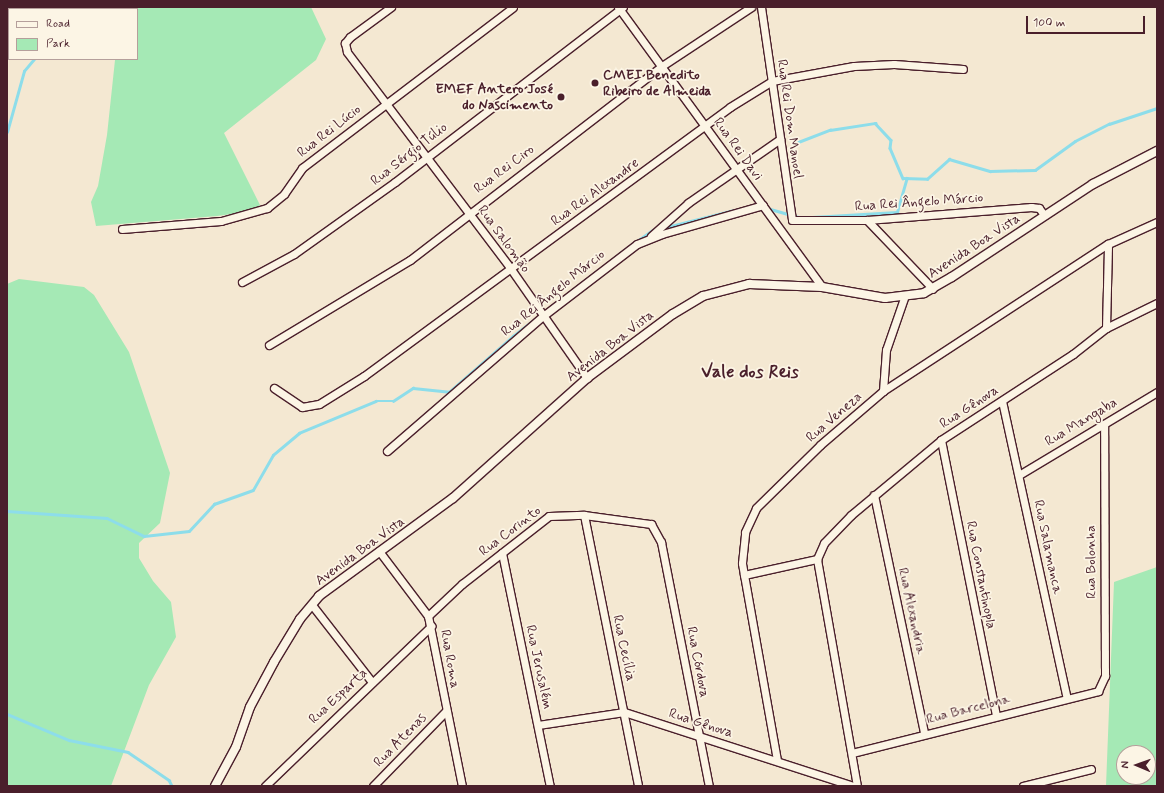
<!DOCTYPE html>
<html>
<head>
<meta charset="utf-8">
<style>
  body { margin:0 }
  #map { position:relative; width:1164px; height:793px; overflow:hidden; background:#f4e8d2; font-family:Mynerve,sans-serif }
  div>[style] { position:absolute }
  .green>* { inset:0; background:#a5e9b5 }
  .stream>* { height:2.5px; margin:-1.25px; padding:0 1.25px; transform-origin:1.25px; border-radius:1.25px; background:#8dddea }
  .roads { filter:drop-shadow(1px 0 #4a1f2b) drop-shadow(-1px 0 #4a1f2b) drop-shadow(0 1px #4a1f2b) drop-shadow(0 -1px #4a1f2b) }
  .minor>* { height:7px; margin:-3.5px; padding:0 3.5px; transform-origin:3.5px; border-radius:3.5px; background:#fcf5e5 }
  .tertiary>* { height:8px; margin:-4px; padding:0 4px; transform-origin:4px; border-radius:4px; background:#fcf5e5 }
  .dots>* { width:11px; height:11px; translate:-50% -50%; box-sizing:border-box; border:2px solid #fcf5e5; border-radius:50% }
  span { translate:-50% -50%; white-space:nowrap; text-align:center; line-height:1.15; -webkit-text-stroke:3.5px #fcf5e5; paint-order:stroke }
  .poi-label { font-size:14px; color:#4a1f2b; font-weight:700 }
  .left { translate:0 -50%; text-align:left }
  .right { translate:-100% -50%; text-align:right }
  .street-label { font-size:14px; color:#4a1f2b }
  .district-label { font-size:18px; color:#4a1f2b; font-weight:700 }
  .frame { position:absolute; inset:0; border:8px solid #4a1f2b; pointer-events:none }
  .legend { position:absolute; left:8px; top:8px; width:130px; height:52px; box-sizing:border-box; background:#fcf5e5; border:1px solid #b59f9b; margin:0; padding:5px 7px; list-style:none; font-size:12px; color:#4a1f2b }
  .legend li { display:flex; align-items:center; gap:8px; height:20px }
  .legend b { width:20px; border:1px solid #b59f9b }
  .north { position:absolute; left:1116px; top:745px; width:40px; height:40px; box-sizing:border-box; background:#fcf5e5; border:1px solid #b59f9b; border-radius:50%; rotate:272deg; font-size:11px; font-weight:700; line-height:16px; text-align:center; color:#4a1f2b }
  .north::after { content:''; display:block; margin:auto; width:14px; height:18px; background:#4a1f2b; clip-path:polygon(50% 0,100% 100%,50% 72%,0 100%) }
  .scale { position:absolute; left:1026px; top:16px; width:119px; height:18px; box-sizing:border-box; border:2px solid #4a1f2b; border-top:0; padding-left:5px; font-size:12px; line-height:14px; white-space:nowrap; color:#4a1f2b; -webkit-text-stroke:3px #fcf5e5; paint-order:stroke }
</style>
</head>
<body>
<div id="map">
  <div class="green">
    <div style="clip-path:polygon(32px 7px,311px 7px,326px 39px,316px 60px,224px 133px,260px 205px,253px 211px,217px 216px,96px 226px,91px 202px,98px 186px,107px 135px,115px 60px,112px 59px,137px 59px,137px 9px)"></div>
    <div style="clip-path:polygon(19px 279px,84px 287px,94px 295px,129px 352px,170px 473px,160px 523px,139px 543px,139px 558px,153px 581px,171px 602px,176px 637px,149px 685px,111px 786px,7px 786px,7px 284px)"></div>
    <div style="clip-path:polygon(evenodd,1157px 567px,1157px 786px,1106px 786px,1114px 582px,1157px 567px,1124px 753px,1148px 753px,1148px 777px,1124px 777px,1124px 753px)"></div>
  </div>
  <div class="stream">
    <div style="left:99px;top:9px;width:7px;rotate:-16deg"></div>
    <div style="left:7px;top:132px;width:63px;rotate:-74.4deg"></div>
    <div style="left:24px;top:71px;width:16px;rotate:-50deg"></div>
    <div style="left:793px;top:144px;width:40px;rotate:-21deg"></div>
    <div style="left:830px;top:130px;width:46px;rotate:-8.8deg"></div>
    <div style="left:875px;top:123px;width:23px;rotate:47deg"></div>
    <div style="left:891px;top:140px;width:8px;rotate:97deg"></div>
    <div style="left:890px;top:148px;width:33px;rotate:67deg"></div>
    <div style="left:903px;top:178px;width:24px;rotate:2deg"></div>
    <div style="left:927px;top:179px;width:30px;rotate:-42deg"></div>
    <div style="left:949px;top:159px;width:43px;rotate:16.3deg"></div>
    <div style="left:990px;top:171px;width:45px;rotate:-1.3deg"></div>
    <div style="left:1035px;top:170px;width:49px;rotate:-35.9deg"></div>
    <div style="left:1075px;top:141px;width:38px;rotate:-27deg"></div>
    <div style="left:1109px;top:124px;width:51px;rotate:-18.4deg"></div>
    <div style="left:767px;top:208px;width:33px;rotate:16deg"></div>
    <div style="left:812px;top:217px;width:85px;rotate:-3.4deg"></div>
    <div style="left:897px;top:212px;width:35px;rotate:-74deg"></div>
    <div style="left:663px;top:228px;width:73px;rotate:-14.2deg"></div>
    <div style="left:637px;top:241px;width:19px;rotate:-35deg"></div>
    <div style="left:7px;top:511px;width:100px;rotate:4deg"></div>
    <div style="left:107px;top:518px;width:41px;rotate:25.9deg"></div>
    <div style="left:144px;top:536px;width:45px;rotate:-6.3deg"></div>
    <div style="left:189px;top:531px;width:37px;rotate:-47deg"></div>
    <div style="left:214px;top:504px;width:41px;rotate:-19.7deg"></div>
    <div style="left:253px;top:490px;width:40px;rotate:-60.3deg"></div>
    <div style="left:273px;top:455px;width:34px;rotate:-40deg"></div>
    <div style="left:299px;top:433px;width:83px;rotate:-22.6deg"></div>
    <div style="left:376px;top:401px;width:17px"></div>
    <div style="left:393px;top:401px;width:24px;rotate:-33deg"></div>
    <div style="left:413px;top:388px;width:36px;rotate:6deg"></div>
    <div style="left:449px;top:392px;width:85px;rotate:-41.2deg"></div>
    <div style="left:513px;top:336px;width:145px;rotate:-37.7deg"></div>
    <div style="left:7px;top:714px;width:67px;rotate:22.8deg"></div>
    <div style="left:69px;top:740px;width:60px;rotate:11.5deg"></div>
    <div style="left:128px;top:752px;width:50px;rotate:34.3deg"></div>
    <div style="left:169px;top:780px;width:7px;rotate:63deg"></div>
  </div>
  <div class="roads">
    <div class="minor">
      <div style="left:391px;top:7px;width:51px;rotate:143.8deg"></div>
      <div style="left:350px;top:37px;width:8px;rotate:130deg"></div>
      <div style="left:345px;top:43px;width:9px;rotate:77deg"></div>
      <div style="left:347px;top:52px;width:272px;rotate:52.9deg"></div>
      <div style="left:511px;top:269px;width:133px;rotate:55.1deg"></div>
      <div style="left:618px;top:7px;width:346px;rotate:53.9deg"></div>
      <div style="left:761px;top:7px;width:215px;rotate:81.7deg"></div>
      <div style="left:792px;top:220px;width:75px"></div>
      <div style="left:867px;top:220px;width:165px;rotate:-4.5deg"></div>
      <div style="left:1031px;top:207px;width:8px;rotate:7deg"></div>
      <div style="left:1039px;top:208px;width:9px;rotate:54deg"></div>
      <div style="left:867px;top:220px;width:95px;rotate:46.3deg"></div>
      <div style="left:122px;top:229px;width:99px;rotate:-4.6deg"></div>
      <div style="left:221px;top:221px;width:48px;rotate:-15.8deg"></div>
      <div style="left:267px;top:208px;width:22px;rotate:-39deg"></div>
      <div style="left:284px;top:194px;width:32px;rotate:-55deg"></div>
      <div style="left:302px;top:168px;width:265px;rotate:-37.3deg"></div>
      <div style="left:651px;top:236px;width:50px;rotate:-41.7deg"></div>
      <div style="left:688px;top:203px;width:112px;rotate:-34.8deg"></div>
      <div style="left:242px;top:282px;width:59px;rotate:-28.3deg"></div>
      <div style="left:294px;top:254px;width:124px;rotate:-35.5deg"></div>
      <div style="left:395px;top:182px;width:287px;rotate:-37.5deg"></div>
      <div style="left:1106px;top:328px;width:84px;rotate:-88.6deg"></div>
      <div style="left:269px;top:345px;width:165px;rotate:-31.1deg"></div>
      <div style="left:410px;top:260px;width:318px;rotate:-37.6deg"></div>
      <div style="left:662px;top:66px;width:107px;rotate:-33.5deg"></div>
      <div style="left:274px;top:388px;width:34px;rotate:34deg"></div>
      <div style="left:302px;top:407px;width:17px;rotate:-10deg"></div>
      <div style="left:319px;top:404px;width:53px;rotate:-31.9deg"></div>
      <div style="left:364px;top:376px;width:454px;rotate:-36.3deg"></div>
      <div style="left:730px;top:107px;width:49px;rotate:-31.8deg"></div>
      <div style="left:772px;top:81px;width:83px;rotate:-10.4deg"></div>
      <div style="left:854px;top:66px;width:40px;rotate:-2.9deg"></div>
      <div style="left:894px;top:64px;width:69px;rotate:4.1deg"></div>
      <div style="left:883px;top:391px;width:41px;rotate:-85.8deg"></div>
      <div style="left:886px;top:350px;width:55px;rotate:-70.9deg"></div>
      <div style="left:1002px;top:401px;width:304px;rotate:77.7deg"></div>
      <div style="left:941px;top:440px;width:280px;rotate:78.7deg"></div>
      <div style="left:387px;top:451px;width:206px;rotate:-40.9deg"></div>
      <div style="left:543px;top:316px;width:118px;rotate:-37.5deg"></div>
      <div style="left:637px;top:244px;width:27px;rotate:-22deg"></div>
      <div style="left:662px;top:234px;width:105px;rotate:-16deg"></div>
      <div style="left:1019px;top:475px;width:161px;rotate:-31deg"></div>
      <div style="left:874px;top:495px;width:243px;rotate:78.1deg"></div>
      <div style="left:584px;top:515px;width:276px;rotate:78.7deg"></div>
      <div style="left:379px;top:551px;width:81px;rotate:53deg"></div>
      <div style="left:428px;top:616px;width:173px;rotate:78.7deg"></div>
      <div style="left:502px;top:553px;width:238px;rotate:78.4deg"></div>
      <div style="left:744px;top:575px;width:75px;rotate:-12.4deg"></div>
      <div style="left:312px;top:605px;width:98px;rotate:52.1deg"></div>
      <div style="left:428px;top:616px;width:47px;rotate:-43.3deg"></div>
      <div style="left:462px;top:584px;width:110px;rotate:-38deg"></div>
      <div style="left:549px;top:516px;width:35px;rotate:-2deg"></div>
      <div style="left:584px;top:515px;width:68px;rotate:7.7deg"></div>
      <div style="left:651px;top:524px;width:21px;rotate:61deg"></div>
      <div style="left:661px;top:542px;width:249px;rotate:78.9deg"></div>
      <div style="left:538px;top:725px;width:87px;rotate:-8.6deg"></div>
      <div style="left:624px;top:712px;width:241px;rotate:17.9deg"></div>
      <div style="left:852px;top:753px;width:254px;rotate:-14.1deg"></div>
      <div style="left:1098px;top:691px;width:17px;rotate:-65deg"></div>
      <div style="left:1105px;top:676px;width:252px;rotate:-90.2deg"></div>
      <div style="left:777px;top:760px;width:200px;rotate:-100.1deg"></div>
      <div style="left:742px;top:563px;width:31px;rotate:-84deg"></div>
      <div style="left:745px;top:532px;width:26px;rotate:-65deg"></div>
      <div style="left:756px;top:508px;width:90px;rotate:-44.5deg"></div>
      <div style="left:820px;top:445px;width:83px;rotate:-40.6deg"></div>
      <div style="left:883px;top:391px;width:269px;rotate:-33.2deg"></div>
      <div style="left:1108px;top:244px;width:54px;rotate:-24.2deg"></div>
      <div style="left:265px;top:786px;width:231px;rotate:-43.9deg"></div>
      <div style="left:373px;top:786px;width:105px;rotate:-45.8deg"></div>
      <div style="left:857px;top:786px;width:230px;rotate:-100deg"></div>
      <div style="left:817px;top:559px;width:17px;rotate:-66deg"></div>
      <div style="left:824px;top:543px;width:39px;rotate:-46deg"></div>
      <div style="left:851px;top:515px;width:117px;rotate:-39.8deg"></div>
      <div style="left:941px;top:440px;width:158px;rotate:-33.1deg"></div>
      <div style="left:1073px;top:354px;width:42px;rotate:-38.2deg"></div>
      <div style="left:1106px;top:328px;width:57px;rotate:-26.1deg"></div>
      <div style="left:1023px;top:786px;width:70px;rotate:-14deg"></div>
    </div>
    <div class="tertiary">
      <div style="left:215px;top:786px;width:44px;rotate:-61.7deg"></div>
      <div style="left:236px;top:747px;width:42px;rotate:-70.7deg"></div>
      <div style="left:250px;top:707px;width:51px;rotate:-61.9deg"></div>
      <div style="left:274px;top:662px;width:50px;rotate:-58.8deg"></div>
      <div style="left:300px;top:619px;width:30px;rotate:-50deg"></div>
      <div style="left:319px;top:596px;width:166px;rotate:-36.2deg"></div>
      <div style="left:453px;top:498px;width:180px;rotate:-41.8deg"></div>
      <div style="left:587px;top:378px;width:107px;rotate:-36.7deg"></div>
      <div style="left:673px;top:314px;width:35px;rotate:-31deg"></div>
      <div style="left:703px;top:296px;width:48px;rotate:-14.6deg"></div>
      <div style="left:749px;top:284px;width:73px;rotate:2.4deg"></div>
      <div style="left:822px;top:287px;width:64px;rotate:9.9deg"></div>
      <div style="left:885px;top:298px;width:39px;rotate:-7deg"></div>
      <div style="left:924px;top:293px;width:32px;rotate:-30deg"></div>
      <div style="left:952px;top:277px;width:169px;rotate:-33.4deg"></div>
      <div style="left:1093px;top:184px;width:72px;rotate:-27.3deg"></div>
    </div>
  </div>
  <div class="dots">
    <div style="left:595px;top:83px;background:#4a1f2b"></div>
    <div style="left:561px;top:97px;background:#4a1f2b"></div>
  </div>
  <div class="poi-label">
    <span class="left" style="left:603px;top:83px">CMEI Benedito<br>Ribeiro de Almeida</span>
    <span class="right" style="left:553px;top:97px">EMEF Antero José<br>do Nascimento</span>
  </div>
  <div class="street-label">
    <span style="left:790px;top:119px;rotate:82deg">Rua Rei Dom Manoel</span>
    <span style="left:329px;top:131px;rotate:-38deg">Rua Rei Lúcio</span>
    <span style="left:738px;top:149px;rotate:54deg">Rua Rei Davi</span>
    <span style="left:409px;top:154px;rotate:-38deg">Rua Sérgio Túlio</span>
    <span style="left:504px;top:169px;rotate:-37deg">Rua Rei Ciro</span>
    <span style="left:595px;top:192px;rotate:-36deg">Rua Rei Alexandre</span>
    <span style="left:919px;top:202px;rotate:-4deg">Rua Rei Ângelo Márcio</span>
    <span style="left:504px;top:239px;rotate:54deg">Rua Salomão</span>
    <span style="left:974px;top:246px;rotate:-33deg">Avenida Boa Vista</span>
    <span style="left:553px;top:293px;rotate:-39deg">Rua Rei Ângelo Márcio</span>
    <span style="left:610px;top:346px;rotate:-38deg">Avenida Boa Vista</span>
    <span style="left:969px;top:407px;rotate:-33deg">Rua Gênova</span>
    <span style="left:834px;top:417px;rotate:-41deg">Rua Veneza</span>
    <span style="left:1081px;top:422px;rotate:-31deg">Rua Mangaba</span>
    <span style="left:510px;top:531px;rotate:-37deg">Rua Corinto</span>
    <span style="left:1048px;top:547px;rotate:78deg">Rua Salamanca</span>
    <span style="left:360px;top:551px;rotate:-36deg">Avenida Boa Vista</span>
    <span style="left:1091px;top:562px;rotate:-90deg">Rua Bolonha</span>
    <span style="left:981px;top:575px;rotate:79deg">Rua Constantinopla</span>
    <span style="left:912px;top:611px;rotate:78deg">Rua Alexandria</span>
    <span style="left:624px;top:648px;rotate:78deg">Rua Cecília</span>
    <span style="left:450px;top:659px;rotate:80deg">Rua Roma</span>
    <span style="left:698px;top:662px;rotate:79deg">Rua Córdova</span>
    <span style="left:539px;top:667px;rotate:78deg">Rua Jerusalém</span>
    <span style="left:338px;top:696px;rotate:-43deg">Rua Esparta</span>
    <span style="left:968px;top:709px;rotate:-14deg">Rua Barcelona</span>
    <span style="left:701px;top:723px;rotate:18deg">Rua Gênova</span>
    <span style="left:400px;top:740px;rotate:-46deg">Rua Atenas</span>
  </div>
  <div class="district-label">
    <span style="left:750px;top:372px">Vale dos Reis</span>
  </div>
  <div class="frame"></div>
  <ul class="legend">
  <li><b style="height:5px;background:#fcf5e5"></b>Road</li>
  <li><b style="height:11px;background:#a5e9b5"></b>Park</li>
  </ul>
  <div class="north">N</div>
  <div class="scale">100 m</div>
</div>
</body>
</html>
